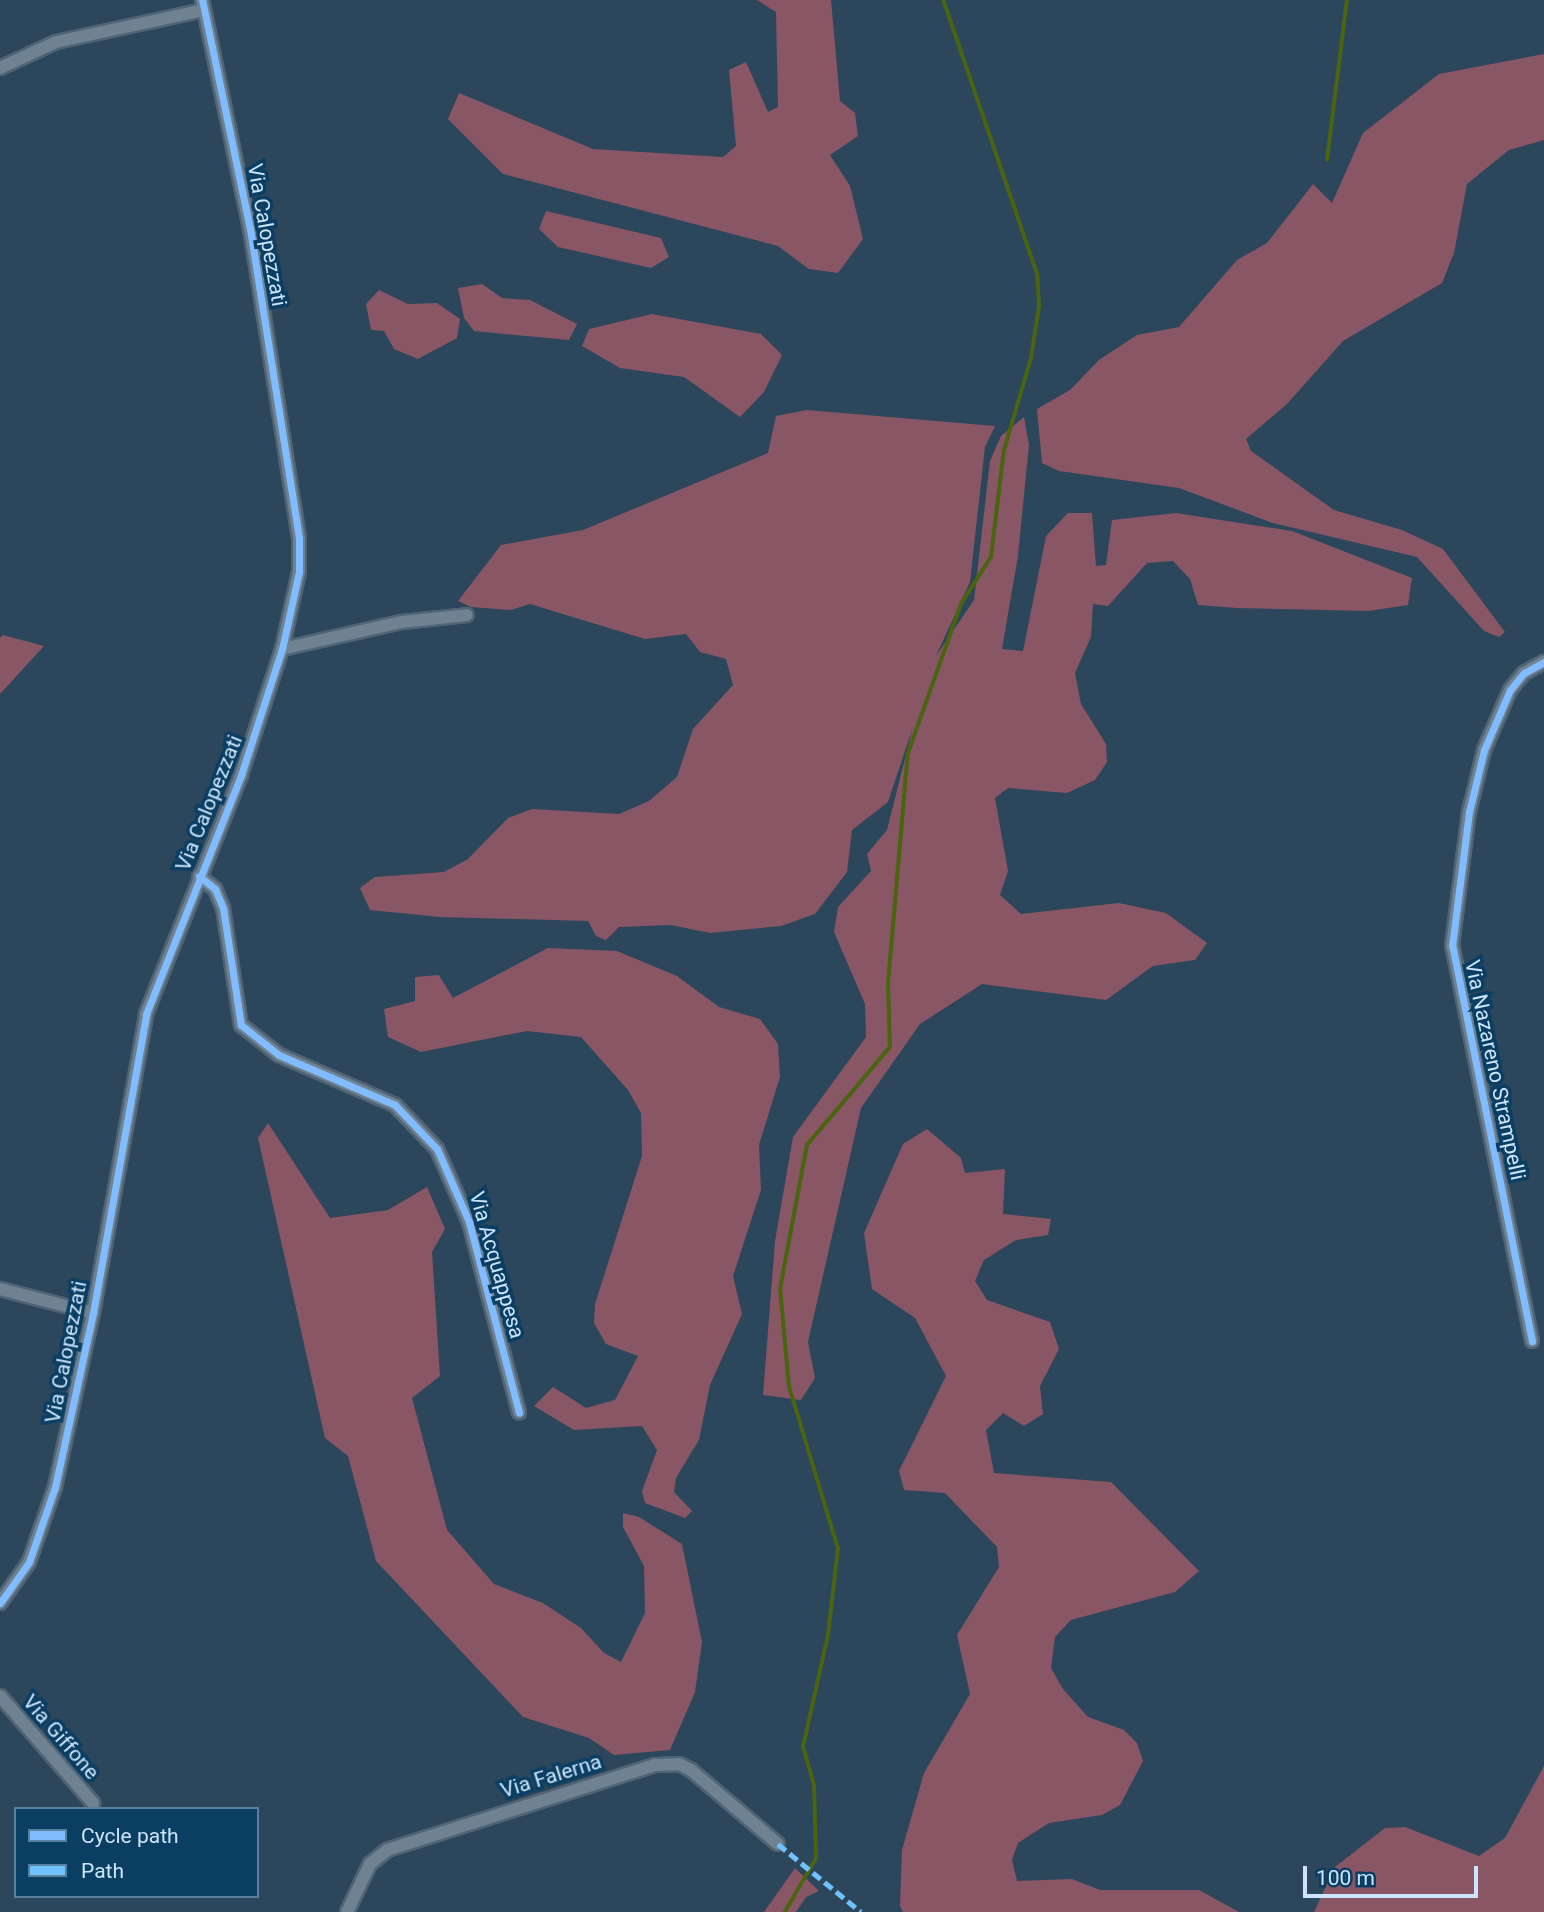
<!DOCTYPE html>
<html>
<head>
<meta charset="utf-8">
<style>
  body { margin:0 }
  #map { position:relative; width:1544px; height:1912px; overflow:hidden; background:#2c465b; font-family:Roboto,sans-serif }
  div>[style] { position:absolute }
  .green>* { inset:0; background:#895665 }
  .stream>* { height:3.5px; margin:-1.75px; padding:0 1.75px; transform-origin:1.75px; border-radius:1.75px; background:#4a6410 }
  .roads { filter:drop-shadow(2px 0 #506475) drop-shadow(-2px 0 #506475) drop-shadow(0 2px #506475) drop-shadow(0 -2px #506475) }
  .street>* { height:12px; margin:-6px; padding:0 6px; transform-origin:6px; border-radius:6px; background:#6f8292 }
  .quiet>* { height:5px; margin-top:-2.5px; transform-origin:0; background:repeating-linear-gradient(90deg,#70c2fc 0 10px,transparent 0 15px) }
  .cycleway>* { height:7px; margin:-3.5px; padding:0 3.5px; transform-origin:3.5px; border-radius:3.5px; background:#80bcff }
  span { translate:-50% -50%; white-space:nowrap; text-align:center; line-height:1.15; -webkit-text-stroke:7px #0a3e63; paint-order:stroke }
  .street-label { font-size:21px; color:#cce5fc }
  .legend { position:absolute; left:14px; top:1807px; width:245px; height:91px; box-sizing:border-box; background:#0a3e63; border:2px solid #5881a0; margin:0; padding:9px 12px; list-style:none; font-size:21px; color:#cce5fc }
  .legend li { display:flex; align-items:center; gap:14px; height:35px }
  .legend b { width:35px; border:2px solid #5881a0 }
  .scale { position:absolute; left:1303px; top:1866px; width:175px; height:32px; box-sizing:border-box; border:4px solid #cce5fc; border-top:0; padding-left:9px; font-size:21px; line-height:24px; white-space:nowrap; color:#cce5fc; -webkit-text-stroke:5px #0a3e63; paint-order:stroke }
</style>
</head>
<body>
<div id="map">
  <div class="green">
    <div style="clip-path:polygon(757px 0,831px 0,840px 101px,855px 113px,858px 136px,830px 155px,850px 186px,863px 239px,838px 273px,809px 269px,778px 246px,503px 174px,448px 119px,459px 93px,593px 149px,723px 157px,736px 146px,729px 70px,746px 62px,768px 112px,778px 107px,776px 12px)"></div>
    <div style="clip-path:polygon(1544px 54px,1544px 140px,1509px 150px,1467px 184px,1454px 253px,1442px 283px,1343px 341px,1287px 404px,1246px 439px,1251px 451px,1334px 510px,1402px 530px,1443px 549px,1505px 632px,1499px 637px,1484px 631px,1417px 557px,1273px 523px,1179px 488px,1059px 471px,1042px 463px,1037px 409px,1070px 390px,1099px 360px,1137px 335px,1179px 327px,1237px 260px,1267px 243px,1313px 184px,1332px 203px,1363px 133px,1439px 74px)"></div>
    <div style="clip-path:polygon(546px 211px,661px 238px,669px 257px,651px 268px,558px 247px,539px 229px)"></div>
    <div style="clip-path:polygon(482px 284px,502px 298px,530px 300px,577px 324px,569px 340px,474px 331px,464px 318px,458px 288px)"></div>
    <div style="clip-path:polygon(379px 290px,408px 304px,437px 303px,460px 319px,457px 338px,418px 359px,394px 349px,384px 331px,371px 330px,366px 304px)"></div>
    <div style="clip-path:polygon(652px 314px,761px 334px,782px 355px,764px 392px,740px 417px,684px 377px,620px 368px,582px 346px,589px 329px)"></div>
    <div style="clip-path:polygon(807px 410px,995px 426px,985px 447px,970px 582px,936px 656px,974px 600px,990px 461px,1001px 436px,1024px 417px,1029px 445px,1018px 556px,1002px 649px,1023px 651px,1046px 536px,1068px 513px,1092px 513px,1096px 566px,1106px 565px,1112px 520px,1176px 513px,1292px 531px,1412px 578px,1408px 605px,1368px 611px,1237px 608px,1198px 605px,1190px 579px,1173px 561px,1147px 563px,1108px 606px,1093px 604px,1091px 637px,1075px 673px,1081px 704px,1106px 744px,1107px 762px,1095px 780px,1067px 793px,1008px 788px,995px 798px,1008px 871px,1000px 895px,1021px 914px,1119px 903px,1166px 913px,1207px 943px,1195px 960px,1153px 966px,1106px 1000px,982px 984px,920px 1024px,861px 1108px,808px 1342px,815px 1378px,801px 1400px,763px 1395px,775px 1241px,793px 1137px,866px 1037px,865px 1004px,834px 932px,838px 907px,871px 871px,867px 854px,887px 830px,913px 727px,888px 802px,852px 830px,847px 872px,815px 914px,781px 926px,710px 933px,671px 925px,619px 927px,606px 940px,596px 936px,588px 921px,440px 917px,370px 910px,360px 888px,375px 877px,444px 872px,468px 859px,508px 818px,532px 809px,619px 814px,649px 801px,677px 777px,693px 729px,733px 685px,726px 659px,700px 652px,686px 634px,645px 639px,530px 604px,511px 610px,471px 607px,458px 601px,501px 545px,583px 530px,768px 453px,776px 416px)"></div>
    <div style="clip-path:polygon(3px 635px,44px 646px,0 694px,0 638px)"></div>
    <div style="clip-path:polygon(548px 948px,617px 951px,677px 976px,719px 1007px,760px 1019px,778px 1044px,780px 1077px,759px 1145px,761px 1190px,733px 1276px,742px 1314px,710px 1385px,699px 1440px,676px 1478px,674px 1492px,692px 1511px,685px 1518px,645px 1503px,642px 1491px,657px 1450px,642px 1426px,574px 1430px,534px 1406px,553px 1387px,586px 1408px,615px 1400px,638px 1356px,606px 1344px,594px 1323px,595px 1304px,642px 1156px,641px 1113px,628px 1090px,581px 1037px,527px 1031px,421px 1052px,388px 1037px,384px 1009px,415px 1001px,415px 977px,439px 975px,453px 998px)"></div>
    <div style="clip-path:polygon(268px 1123px,330px 1218px,388px 1210px,427px 1187px,445px 1229px,432px 1252px,440px 1376px,412px 1398px,447px 1530px,494px 1584px,543px 1603px,581px 1628px,604px 1653px,621px 1662px,645px 1613px,644px 1566px,623px 1527px,623px 1513px,639px 1517px,682px 1544px,702px 1642px,695px 1692px,670px 1750px,614px 1755px,589px 1738px,523px 1717px,376px 1561px,348px 1456px,325px 1438px,258px 1138px)"></div>
    <div style="clip-path:polygon(927px 1129px,961px 1158px,965px 1173px,1005px 1169px,1003px 1214px,1051px 1219px,1048px 1235px,1016px 1240px,984px 1260px,975px 1281px,987px 1300px,1050px 1322px,1059px 1349px,1040px 1386px,1043px 1414px,1024px 1426px,1003px 1413px,986px 1430px,994px 1473px,1111px 1482px,1199px 1571px,1175px 1592px,1071px 1620px,1055px 1637px,1051px 1668px,1063px 1689px,1088px 1717px,1124px 1730px,1137px 1743px,1143px 1761px,1120px 1805px,1102px 1815px,1049px 1823px,1018px 1843px,1012px 1860px,1017px 1881px,1072px 1879px,1100px 1890px,1199px 1890px,1239px 1912px,903px 1912px,900px 1906px,902px 1850px,924px 1773px,970px 1694px,957px 1635px,999px 1567px,997px 1547px,945px 1493px,904px 1490px,899px 1471px,946px 1376px,915px 1318px,872px 1289px,864px 1233px,903px 1144px)"></div>
    <div style="clip-path:polygon(1544px 1766px,1544px 1912px,1314px 1912px,1335px 1867px,1385px 1828px,1405px 1827px,1479px 1856px,1505px 1838px)"></div>
    <div style="clip-path:polygon(795px 1868px,819px 1891px,806px 1897px,796px 1912px,764px 1912px)"></div>
  </div>
  <div class="stream">
    <div style="left:1327px;top:160px;width:161px;rotate:-82.9deg"></div>
    <div style="left:785px;top:1912px;width:62px;rotate:-60.1deg"></div>
    <div style="left:816px;top:1858px;width:73px;rotate:-91.6deg"></div>
    <div style="left:814px;top:1785px;width:40px;rotate:-106deg"></div>
    <div style="left:803px;top:1747px;width:115px;rotate:-77.4deg"></div>
    <div style="left:828px;top:1635px;width:87px;rotate:-83.4deg"></div>
    <div style="left:838px;top:1549px;width:169px;rotate:-106.8deg"></div>
    <div style="left:789px;top:1387px;width:98px;rotate:-95.2deg"></div>
    <div style="left:780px;top:1289px;width:147px;rotate:-79.4deg"></div>
    <div style="left:807px;top:1145px;width:128px;rotate:-49.7deg"></div>
    <div style="left:890px;top:1047px;width:63px;rotate:-91.8deg"></div>
    <div style="left:888px;top:984px;width:232px;rotate:-85.1deg"></div>
    <div style="left:908px;top:753px;width:158px;rotate:-70.4deg"></div>
    <div style="left:961px;top:604px;width:56px;rotate:-57.4deg"></div>
    <div style="left:991px;top:557px;width:108px;rotate:-83.1deg"></div>
    <div style="left:1004px;top:450px;width:96px;rotate:-73.6deg"></div>
    <div style="left:1031px;top:358px;width:52px;rotate:-81.1deg"></div>
    <div style="left:1039px;top:307px;width:33px;rotate:-93deg"></div>
    <div style="left:1037px;top:274px;width:290px;rotate:-108.9deg"></div>
  </div>
  <div class="roads">
    <div class="street">
      <div style="left:0;top:68px;width:62px;rotate:-24.9deg"></div>
      <div style="left:56px;top:42px;width:151px;rotate:-12.2deg"></div>
      <div style="left:282px;top:649px;width:123px;rotate:-12.7deg"></div>
      <div style="left:402px;top:622px;width:65px;rotate:-6.1deg"></div>
      <div style="left:199px;top:876px;width:21px;rotate:39deg"></div>
      <div style="left:215px;top:889px;width:21px;rotate:67deg"></div>
      <div style="left:223px;top:908px;width:118px;rotate:81.3deg"></div>
      <div style="left:241px;top:1025px;width:48px;rotate:38.3deg"></div>
      <div style="left:279px;top:1055px;width:126px;rotate:23.3deg"></div>
      <div style="left:395px;top:1105px;width:61px;rotate:46.3deg"></div>
      <div style="left:437px;top:1149px;width:80px;rotate:66.3deg"></div>
      <div style="left:469px;top:1222px;width:197px;rotate:75.3deg"></div>
      <div style="left:0;top:1289px;width:96px;rotate:14.5deg"></div>
      <div style="left:1532px;top:1341px;width:403px;rotate:-101.4deg"></div>
      <div style="left:1452px;top:946px;width:135px;rotate:-82.8deg"></div>
      <div style="left:1469px;top:812px;width:64px;rotate:-76.4deg"></div>
      <div style="left:1484px;top:750px;width:65px;rotate:-66.6deg"></div>
      <div style="left:1510px;top:690px;width:22px;rotate:-51deg"></div>
      <div style="left:1524px;top:673px;width:23px;rotate:-29deg"></div>
      <div style="left:0;top:1603px;width:50px;rotate:-54.7deg"></div>
      <div style="left:29px;top:1562px;width:79px;rotate:-70.9deg"></div>
      <div style="left:55px;top:1487px;width:178px;rotate:-77.7deg"></div>
      <div style="left:93px;top:1313px;width:304px;rotate:-79.9deg"></div>
      <div style="left:146px;top:1014px;width:257px;rotate:-68.3deg"></div>
      <div style="left:241px;top:775px;width:133px;rotate:-72deg"></div>
      <div style="left:282px;top:649px;width:79px;rotate:-77.6deg"></div>
      <div style="left:299px;top:572px;width:34px;rotate:-90deg"></div>
      <div style="left:299px;top:538px;width:313px;rotate:-99deg"></div>
      <div style="left:250px;top:229px;width:234px;rotate:-101.8deg"></div>
      <div style="left:0;top:1696px;width:142px;rotate:49deg"></div>
      <div style="left:347px;top:1912px;width:53px;rotate:-64.4deg"></div>
      <div style="left:370px;top:1864px;width:22px;rotate:-39deg"></div>
      <div style="left:387px;top:1850px;width:281px;rotate:-17.6deg"></div>
      <div style="left:655px;top:1765px;width:24px;rotate:-2deg"></div>
      <div style="left:679px;top:1764px;width:13px;rotate:27deg"></div>
      <div style="left:691px;top:1770px;width:114px;rotate:40.4deg"></div>
    </div>
  </div>
  <div class="quiet">
    <div style="left:778px;top:1844px;width:107px;rotate:39.3deg"></div>
  </div>
  <div class="cycleway">
    <div style="left:199px;top:876px;width:21px;rotate:39deg"></div>
    <div style="left:215px;top:889px;width:21px;rotate:67deg"></div>
    <div style="left:223px;top:908px;width:118px;rotate:81.3deg"></div>
    <div style="left:241px;top:1025px;width:48px;rotate:38.3deg"></div>
    <div style="left:279px;top:1055px;width:126px;rotate:23.3deg"></div>
    <div style="left:395px;top:1105px;width:61px;rotate:46.3deg"></div>
    <div style="left:437px;top:1149px;width:80px;rotate:66.3deg"></div>
    <div style="left:469px;top:1222px;width:197px;rotate:75.3deg"></div>
    <div style="left:1532px;top:1341px;width:403px;rotate:-101.4deg"></div>
    <div style="left:1452px;top:946px;width:135px;rotate:-82.8deg"></div>
    <div style="left:1469px;top:812px;width:64px;rotate:-76.4deg"></div>
    <div style="left:1484px;top:750px;width:65px;rotate:-66.6deg"></div>
    <div style="left:1510px;top:690px;width:22px;rotate:-51deg"></div>
    <div style="left:1524px;top:673px;width:23px;rotate:-29deg"></div>
    <div style="left:0;top:1603px;width:50px;rotate:-54.7deg"></div>
    <div style="left:29px;top:1562px;width:79px;rotate:-70.9deg"></div>
    <div style="left:55px;top:1487px;width:178px;rotate:-77.7deg"></div>
    <div style="left:93px;top:1313px;width:304px;rotate:-79.9deg"></div>
    <div style="left:146px;top:1014px;width:257px;rotate:-68.3deg"></div>
    <div style="left:241px;top:775px;width:133px;rotate:-72deg"></div>
    <div style="left:282px;top:649px;width:79px;rotate:-77.6deg"></div>
    <div style="left:299px;top:572px;width:34px;rotate:-90deg"></div>
    <div style="left:299px;top:538px;width:313px;rotate:-99deg"></div>
    <div style="left:250px;top:229px;width:234px;rotate:-101.8deg"></div>
  </div>
  <div class="street-label">
    <span style="left:267px;top:235px;rotate:80deg">Via Calopezzati</span>
    <span style="left:209px;top:803px;rotate:-68deg">Via Calopezzati</span>
    <span style="left:1495px;top:1070px;rotate:78deg">Via Nazareno Strampelli</span>
    <span style="left:497px;top:1265px;rotate:74deg">Via Acquappesa</span>
    <span style="left:66px;top:1352px;rotate:-79deg">Via Calopezzati</span>
    <span style="left:61px;top:1737px;rotate:49deg">Via Giffone</span>
    <span style="left:551px;top:1776px;rotate:-17deg">Via Falerna</span>
  </div>
  <ul class="legend">
  <li><b style="height:9px;background:#80bcff"></b>Cycle path</li>
  <li><b style="height:9px;background:#70c2fc"></b>Path</li>
  </ul>
  <div class="scale">100 m</div>
</div>
</body>
</html>
